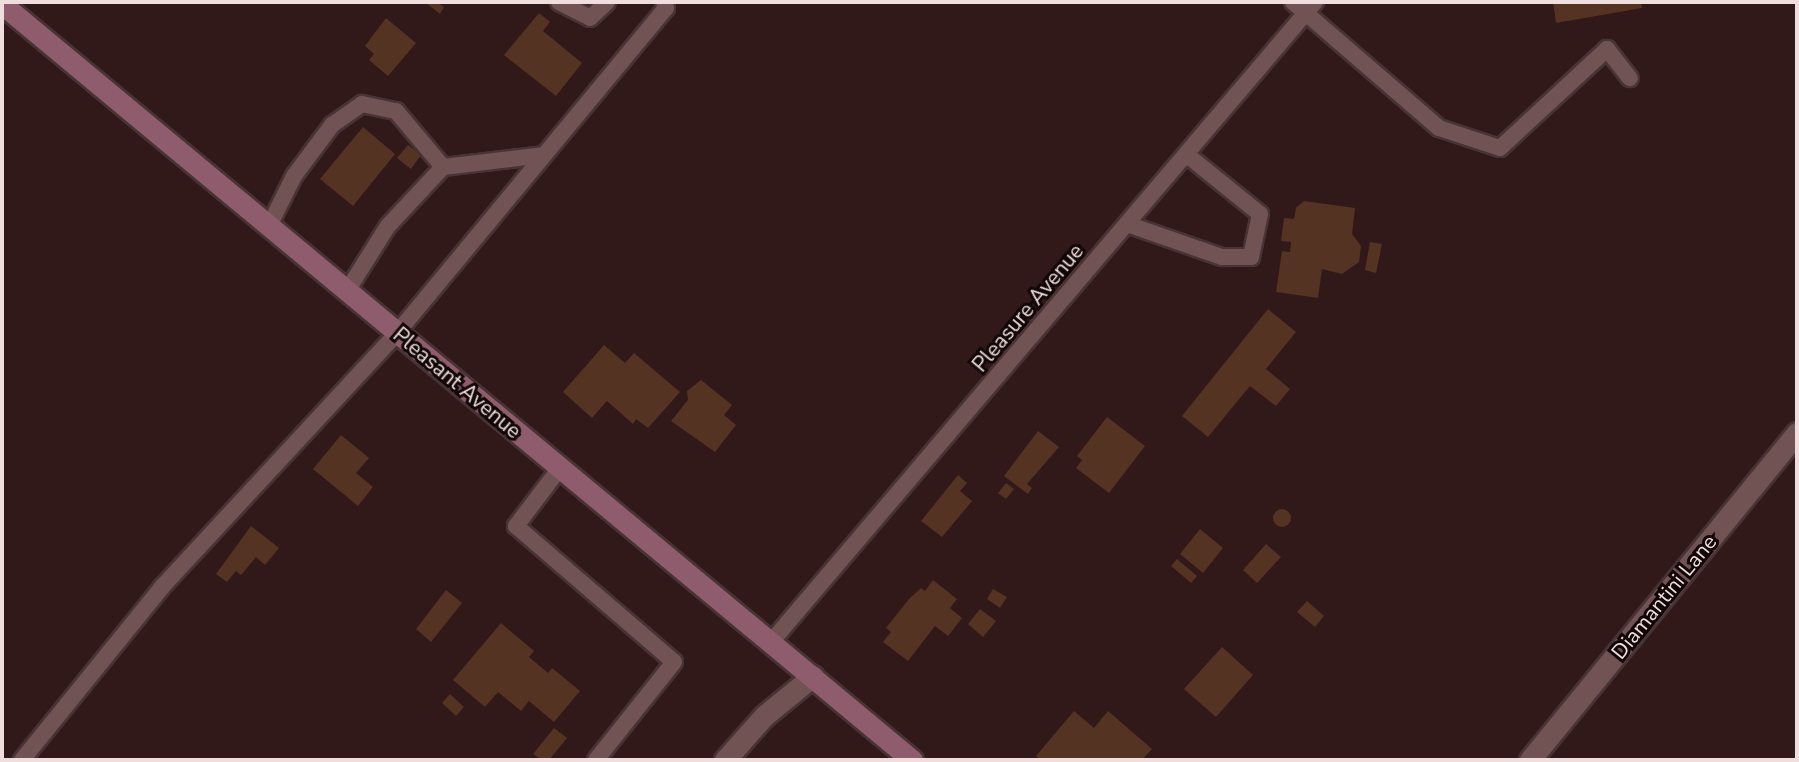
<!DOCTYPE html>
<html>
<head>
<meta charset="utf-8">
<style>
  body { margin:0 }
  #map { position:relative; width:1799px; height:762px; overflow:hidden; background:#311819; font-family:"Nunito Sans",sans-serif }
  div>[style] { position:absolute }
  .building>* { inset:0; background:#532 }
  .round { border-radius:50% }
  .roads { filter:drop-shadow(2px 0 #483335) drop-shadow(-2px 0 #483335) drop-shadow(0 2px #483335) drop-shadow(0 -2px #483335) }
  .lane>* { height:16px; margin:-8px; padding:0 8px; transform-origin:8px; border-radius:8px; background:#715354 }
  .street>* { height:21px; margin:-10.5px; padding:0 10.5px; transform-origin:10.5px; border-radius:10.5px; background:#715354 }
  .secondary>* { height:21px; margin:-10.5px; padding:0 10.5px; transform-origin:10.5px; border-radius:10.5px; background:#8f5c6d }
  span { translate:-50% -50%; white-space:nowrap; text-align:center; line-height:1.15; -webkit-text-stroke:6px #110707; paint-order:stroke }
  .street-label { font-size:21px; color:#f0dede }
  .frame { position:absolute; inset:0; border:4px solid #f0dede; pointer-events:none }
</style>
</head>
<body>
<div id="map">
  <div class="building">
    <div style="clip-path:polygon(425px 2px,437px 2px,444px 7px,440px 14px)"></div>
    <div style="clip-path:polygon(1553px 2px,1641px 2px,1642px 8px,1556px 23px)"></div>
    <div style="clip-path:polygon(539px 13px,550px 22px,543px 31px,582px 63px,556px 96px,504px 55px)"></div>
    <div style="clip-path:polygon(386px 18px,416px 43px,388px 76px,369px 60px,374px 54px,365px 46px)"></div>
    <div style="clip-path:polygon(363px 127px,395px 154px,353px 206px,320px 179px)"></div>
    <div style="clip-path:polygon(408px 145px,421px 155px,411px 169px,397px 158px)"></div>
    <div style="clip-path:polygon(1304px 201px,1355px 208px,1352px 234px,1361px 246px,1359px 262px,1342px 274px,1322px 269px,1318px 298px,1276px 292px,1282px 251px,1290px 252px,1291px 242px,1281px 241px,1284px 218px,1294px 219px,1296px 208px)"></div>
    <div style="clip-path:polygon(1370px 242px,1382px 244px,1376px 273px,1365px 270px)"></div>
    <div style="clip-path:polygon(1268px 309px,1296px 332px,1266px 369px,1290px 389px,1276px 406px,1250px 386px,1208px 437px,1182px 416px)"></div>
    <div style="clip-path:polygon(604px 345px,625px 363px,634px 353px,680px 392px,648px 428px,636px 419px,633px 424px,607px 401px,592px 418px,563px 392px)"></div>
    <div style="clip-path:polygon(701px 380px,732px 405px,724px 415px,736px 425px,715px 452px,671px 421px,688px 400px,687px 391px)"></div>
    <div style="clip-path:polygon(1107px 417px,1145px 446px,1109px 493px,1076px 468px,1082px 460px,1077px 456px)"></div>
    <div style="clip-path:polygon(1038px 431px,1059px 447px,1027px 484px,1032px 488px,1028px 494px,1004px 476px)"></div>
    <div style="clip-path:polygon(341px 435px,369px 458px,356px 473px,373px 487px,358px 506px,313px 469px)"></div>
    <div style="clip-path:polygon(958px 475px,967px 483px,960px 491px,972px 501px,942px 537px,921px 521px)"></div>
    <div style="clip-path:polygon(1006px 483px,1014px 489px,1006px 499px,998px 493px)"></div>
    <div class="round" style="left:1273px;top:509px;width:18px;height:18px"></div>
    <div style="clip-path:polygon(251px 526px,279px 548px,265px 565px,256px 557px,241px 575px,236px 571px,227px 582px,216px 574px)"></div>
    <div style="clip-path:polygon(1200px 529px,1223px 548px,1203px 573px,1180px 554px)"></div>
    <div style="clip-path:polygon(1266px 544px,1281px 557px,1257px 583px,1243px 570px)"></div>
    <div style="clip-path:polygon(1177px 559px,1197px 576px,1191px 583px,1171px 566px)"></div>
    <div style="clip-path:polygon(933px 580px,957px 599px,950px 608px,962px 618px,948px 636px,935px 626px,908px 661px,883px 642px,891px 632px,886px 628px,909px 599px,921px 588px,925px 591px)"></div>
    <div style="clip-path:polygon(993px 589px,1007px 597px,1000px 608px,987px 599px)"></div>
    <div style="clip-path:polygon(446px 590px,462px 603px,431px 642px,416px 629px)"></div>
    <div style="clip-path:polygon(1307px 601px,1324px 616px,1315px 627px,1297px 612px)"></div>
    <div style="clip-path:polygon(980px 609px,996px 621px,983px 637px,968px 624px)"></div>
    <div style="clip-path:polygon(501px 623px,534px 651px,529px 657px,548px 673px,552px 668px,580px 691px,554px 722px,529px 701px,521px 711px,498px 692px,485px 707px,453px 680px)"></div>
    <div style="clip-path:polygon(1222px 647px,1253px 675px,1216px 717px,1184px 689px)"></div>
    <div style="clip-path:polygon(450px 694px,464px 707px,456px 716px,442px 703px)"></div>
    <div style="clip-path:polygon(1074px 711px,1094px 728px,1108px 711px,1152px 749px,1142px 760px,1041px 760px,1036px 756px)"></div>
    <div style="clip-path:polygon(554px 728px,567px 738px,549px 760px,542px 760px,533px 754px)"></div>
  </div>
  <div class="roads">
    <div class="lane">
      <div style="left:559px;top:2px;width:35px;rotate:27deg"></div>
      <div style="left:590px;top:18px;width:23px;rotate:-43deg"></div>
      <div style="left:1293px;top:2px;width:193px;rotate:40.8deg"></div>
      <div style="left:1439px;top:128px;width:64px;rotate:18.2deg"></div>
      <div style="left:1500px;top:148px;width:146px;rotate:-42.8deg"></div>
      <div style="left:1607px;top:49px;width:37px;rotate:52deg"></div>
      <div style="left:1127px;top:224px;width:101px;rotate:19.2deg"></div>
      <div style="left:1222px;top:257px;width:29px"></div>
      <div style="left:1251px;top:257px;width:44px;rotate:-78.2deg"></div>
      <div style="left:1260px;top:214px;width:95px;rotate:-141deg"></div>
      <div style="left:269px;top:226px;width:56px;rotate:-63.4deg"></div>
      <div style="left:294px;top:176px;width:64px;rotate:-53.3deg"></div>
      <div style="left:332px;top:125px;width:37px;rotate:-35deg"></div>
      <div style="left:362px;top:104px;width:35px;rotate:12deg"></div>
      <div style="left:396px;top:111px;width:73px;rotate:50deg"></div>
      <div style="left:347px;top:291px;width:77px;rotate:-57.8deg"></div>
      <div style="left:388px;top:226px;width:81px;rotate:-47deg"></div>
      <div style="left:443px;top:167px;width:101px;rotate:-6.8deg"></div>
      <div style="left:560px;top:468px;width:73px;rotate:127.2deg"></div>
      <div style="left:516px;top:526px;width:208px;rotate:40.7deg"></div>
      <div style="left:674px;top:662px;width:125px;rotate:128.5deg"></div>
      <div style="left:772px;top:641px;width:839px;rotate:-49.64deg"></div>
      <div style="left:22px;top:760px;width:223px;rotate:-51deg"></div>
      <div style="left:162px;top:587px;width:346px;rotate:-47.2deg"></div>
      <div style="left:397px;top:333px;width:422px;rotate:-50.4deg"></div>
      <div style="left:666px;top:8px;width:6px;rotate:-108deg"></div>
    </div>
    <div class="street">
      <div style="left:725px;top:760px;width:59px;rotate:-48.4deg"></div>
      <div style="left:764px;top:716px;width:63px;rotate:-39.2deg"></div>
      <div style="left:1530px;top:760px;width:422px;rotate:-50.8deg"></div>
    </div>
    <div class="secondary">
      <div style="left:2px;top:4px;width:1183px;rotate:39.72deg"></div>
    </div>
  </div>
  <div class="street-label">
    <span style="left:1028px;top:308px;rotate:-50deg">Pleasure Avenue</span>
    <span style="left:457px;top:383px;rotate:40deg">Pleasant Avenue</span>
    <span style="left:1664px;top:597px;rotate:-51deg">Diamantini Lane</span>
  </div>
  <div class="frame"></div>
</div>
</body>
</html>
